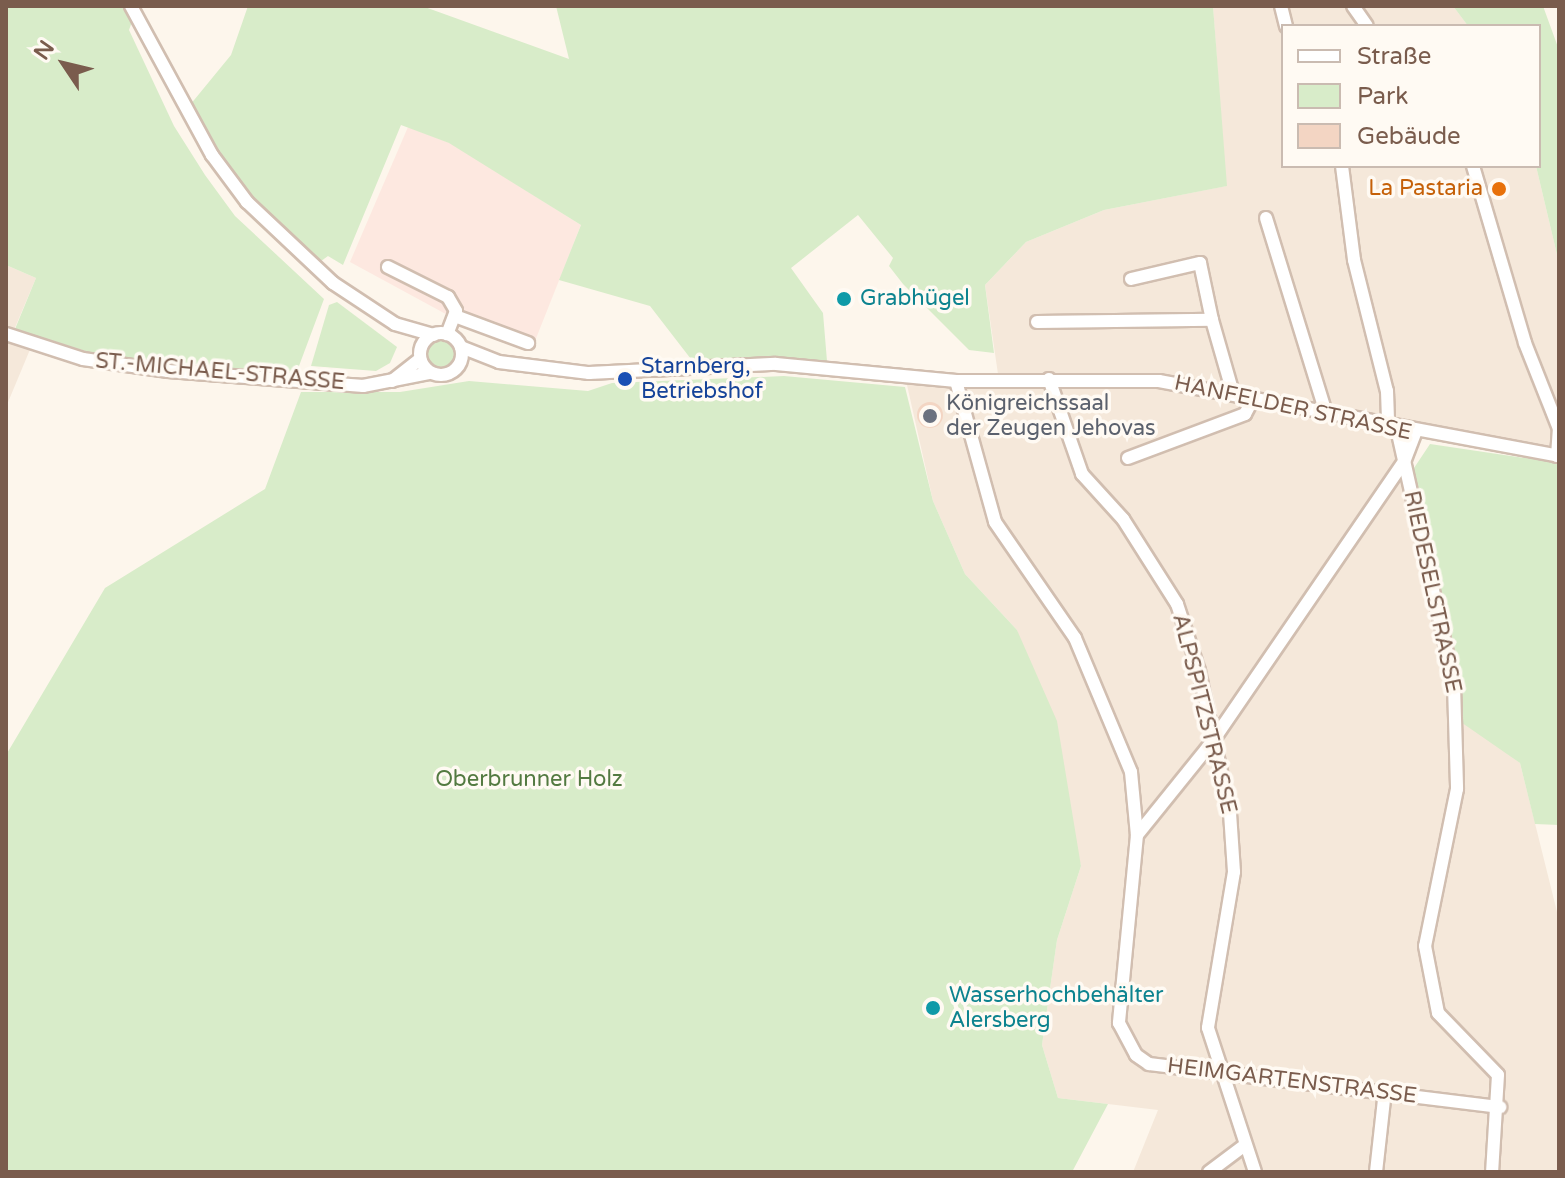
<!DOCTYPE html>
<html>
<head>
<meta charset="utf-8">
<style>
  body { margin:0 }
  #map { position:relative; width:1565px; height:1178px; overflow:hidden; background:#fdf6ec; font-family:"Varela Round",sans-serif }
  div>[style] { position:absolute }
  .residential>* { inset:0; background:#f5e8da }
  .commercial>* { inset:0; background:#fde8e0 }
  .green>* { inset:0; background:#d8ecc9 }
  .round { border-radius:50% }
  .building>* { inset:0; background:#f3d5c3 }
  .roads { filter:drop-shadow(2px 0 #d1beb0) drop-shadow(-2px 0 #d1beb0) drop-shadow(0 2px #d1beb0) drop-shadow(0 -2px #d1beb0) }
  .minor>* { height:12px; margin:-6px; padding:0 6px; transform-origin:6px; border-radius:6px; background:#fff }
  .minor>.ring { margin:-6px; padding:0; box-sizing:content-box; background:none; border:12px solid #fff; border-radius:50% }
  .dots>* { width:22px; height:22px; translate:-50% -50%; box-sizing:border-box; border:4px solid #fffaf3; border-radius:50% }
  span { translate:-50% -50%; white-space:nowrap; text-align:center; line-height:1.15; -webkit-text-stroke:7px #fffaf3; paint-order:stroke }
  .food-label { font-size:22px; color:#c56008 }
  .right { translate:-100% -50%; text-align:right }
  .culture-label { font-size:22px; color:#0d838f }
  .left { translate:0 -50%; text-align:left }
  .transit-label { font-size:22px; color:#164399 }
  .street-label { font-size:22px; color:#7a5c4d }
  .worship-label { font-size:22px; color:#5b616d }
  .park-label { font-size:22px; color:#537a41 }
  .frame { position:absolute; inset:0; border:8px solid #7a5c4d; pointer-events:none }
  .legend { position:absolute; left:1281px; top:24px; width:260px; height:144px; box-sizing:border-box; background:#fffaf3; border:2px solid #cabbb1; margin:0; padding:10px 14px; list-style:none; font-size:24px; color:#7a5c4d }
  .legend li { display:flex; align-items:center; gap:16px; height:40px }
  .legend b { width:40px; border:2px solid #cabbb1 }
  .north { position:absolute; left:24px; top:24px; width:80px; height:80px; -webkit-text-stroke:6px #fffaf3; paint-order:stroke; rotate:305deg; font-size:22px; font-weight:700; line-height:32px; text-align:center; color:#7a5c4d }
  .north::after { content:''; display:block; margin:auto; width:28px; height:36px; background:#7a5c4d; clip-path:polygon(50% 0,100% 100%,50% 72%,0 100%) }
</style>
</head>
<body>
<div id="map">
  <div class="residential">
    <div style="clip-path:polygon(1213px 6px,1453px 6px,1468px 26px,1283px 26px,1283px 166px,1536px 166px,1559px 263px,1559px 463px,1555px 446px,1397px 429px,1464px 720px,1520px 763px,1559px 920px,1559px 1172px,1133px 1172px,1158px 1110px,1058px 1098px,1042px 1045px,1057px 940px,1081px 866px,1017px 630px,965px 574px,933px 501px,905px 376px,999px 381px,985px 285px,1026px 242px,1104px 210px,1226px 186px)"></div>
    <div style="clip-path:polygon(6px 265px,36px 278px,14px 330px,34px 340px,6px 407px)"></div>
  </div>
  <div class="commercial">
    <div style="clip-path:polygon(408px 127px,450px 143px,581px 225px,533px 346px,466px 325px,350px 262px)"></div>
  </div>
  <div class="green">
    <div style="clip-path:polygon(6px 6px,125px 6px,133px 19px,129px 30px,174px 126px,205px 175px,235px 216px,324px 299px,296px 374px,98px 355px,15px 329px,36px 278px,6px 265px)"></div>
    <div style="clip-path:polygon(248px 6px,422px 6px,569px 59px,556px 6px,1213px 6px,1227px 186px,1104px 210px,1026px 242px,985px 285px,994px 353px,969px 350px,903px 284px,889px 266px,893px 258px,858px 215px,791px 268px,823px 313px,827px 361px,694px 363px,650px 306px,559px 280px,581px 225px,449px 143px,401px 125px,343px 265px,328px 256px,317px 264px,229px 171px,190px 105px,231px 55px)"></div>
    <div style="clip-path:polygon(1453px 6px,1543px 6px,1559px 50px,1559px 263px,1536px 166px,1539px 26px,1468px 26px)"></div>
    <div style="clip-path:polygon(337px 302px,397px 347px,390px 363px,376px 371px,311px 366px,329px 305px)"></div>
    <div class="round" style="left:425px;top:338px;width:32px;height:32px"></div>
    <div style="clip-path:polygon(784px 376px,905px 387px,933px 501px,965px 574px,1017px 630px,1057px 721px,1081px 866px,1057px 940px,1042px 1045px,1058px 1098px,1108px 1104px,1072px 1172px,6px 1172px,6px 755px,105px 588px,265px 489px,301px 392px,400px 392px,469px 381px,588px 391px,612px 383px)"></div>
    <div style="clip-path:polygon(1430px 444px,1559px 463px,1559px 825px,1535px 824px,1520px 763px,1455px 718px,1408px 477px)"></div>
  </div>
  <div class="building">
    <div class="round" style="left:917px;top:402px;width:26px;height:26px"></div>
  </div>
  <div class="roads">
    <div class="minor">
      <div style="left:131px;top:6px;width:170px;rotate:61.5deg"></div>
      <div style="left:212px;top:155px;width:59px;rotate:53.3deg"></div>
      <div style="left:247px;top:202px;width:118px;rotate:43.3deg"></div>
      <div style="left:333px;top:283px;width:74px;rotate:33.5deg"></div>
      <div style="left:395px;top:324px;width:40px;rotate:16deg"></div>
      <div style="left:1281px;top:6px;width:21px;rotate:76deg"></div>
      <div style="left:1353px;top:6px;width:24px;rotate:55deg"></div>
      <div style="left:1342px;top:166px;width:95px;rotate:82.7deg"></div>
      <div style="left:1354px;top:260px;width:135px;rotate:75.9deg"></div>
      <div style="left:1387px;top:391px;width:35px;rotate:88deg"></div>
      <div style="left:1473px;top:166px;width:184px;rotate:73.6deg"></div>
      <div style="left:1525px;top:343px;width:92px;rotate:68.4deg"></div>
      <div style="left:1266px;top:218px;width:204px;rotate:72.9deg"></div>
      <div style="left:388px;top:267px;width:67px;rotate:26.6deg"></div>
      <div style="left:448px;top:297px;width:16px;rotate:60deg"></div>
      <div style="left:456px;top:311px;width:25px;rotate:111deg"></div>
      <div style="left:1131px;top:279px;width:71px;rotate:-13.1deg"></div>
      <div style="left:1200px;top:263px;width:58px;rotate:78.1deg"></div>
      <div style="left:455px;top:316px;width:78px;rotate:20.3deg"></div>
      <div style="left:1037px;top:322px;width:175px;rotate:-0.7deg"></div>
      <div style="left:1212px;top:320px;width:76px;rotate:74deg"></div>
      <div class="ring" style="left:420px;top:333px;width:30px;height:30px"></div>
      <div style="left:6px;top:334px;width:81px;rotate:18deg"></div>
      <div style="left:83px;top:359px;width:86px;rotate:8deg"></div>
      <div style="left:168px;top:371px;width:196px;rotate:4.4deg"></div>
      <div style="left:363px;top:386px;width:67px;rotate:-11.1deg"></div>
      <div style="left:461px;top:347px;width:41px;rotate:21.5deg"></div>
      <div style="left:499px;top:362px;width:91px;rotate:7deg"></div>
      <div style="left:589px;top:373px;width:187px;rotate:-2.8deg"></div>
      <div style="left:776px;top:364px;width:181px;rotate:5.4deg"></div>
      <div style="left:956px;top:381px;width:203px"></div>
      <div style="left:1159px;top:381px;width:407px;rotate:10.6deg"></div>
      <div style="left:1049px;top:379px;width:101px;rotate:70.8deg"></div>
      <div style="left:1082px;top:474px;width:61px;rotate:47.7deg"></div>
      <div style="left:1123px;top:519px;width:101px;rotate:57.6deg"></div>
      <div style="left:1177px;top:604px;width:71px;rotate:71.8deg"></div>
      <div style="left:1199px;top:671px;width:145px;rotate:77.7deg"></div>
      <div style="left:1230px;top:813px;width:59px;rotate:86.1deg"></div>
      <div style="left:1234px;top:872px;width:158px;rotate:99.5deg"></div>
      <div style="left:1208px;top:1028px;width:151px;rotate:71.9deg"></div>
      <div style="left:392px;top:381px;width:36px;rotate:-38deg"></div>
      <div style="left:956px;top:381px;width:146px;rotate:74.5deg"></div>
      <div style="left:995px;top:522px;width:141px;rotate:55.4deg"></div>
      <div style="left:1075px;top:638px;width:145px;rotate:67.3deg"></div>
      <div style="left:1131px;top:772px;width:63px;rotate:84.6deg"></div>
      <div style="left:1137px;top:835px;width:189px;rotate:95.5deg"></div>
      <div style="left:1119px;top:1023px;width:36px;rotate:62deg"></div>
      <div style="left:1136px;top:1055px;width:16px;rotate:35deg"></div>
      <div style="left:1149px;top:1064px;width:354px;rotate:7deg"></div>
      <div style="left:1397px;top:429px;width:262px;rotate:77.4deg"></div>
      <div style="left:1454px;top:685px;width:104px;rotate:88.3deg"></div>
      <div style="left:1457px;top:789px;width:160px;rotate:101.5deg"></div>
      <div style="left:1425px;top:946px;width:68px;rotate:79deg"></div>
      <div style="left:1438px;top:1013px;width:86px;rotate:45.9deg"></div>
      <div style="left:1498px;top:1075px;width:97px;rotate:93.5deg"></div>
      <div style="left:1557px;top:456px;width:27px;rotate:-86deg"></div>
      <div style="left:1128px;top:458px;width:125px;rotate:-20.6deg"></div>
      <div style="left:1245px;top:414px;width:19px;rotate:-62deg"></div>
      <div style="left:1137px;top:835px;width:119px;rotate:-51.1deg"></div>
      <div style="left:1212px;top:742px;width:340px;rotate:-55.6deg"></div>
      <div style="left:1404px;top:462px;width:30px;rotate:-69deg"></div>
      <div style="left:1209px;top:1172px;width:45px;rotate:-36.9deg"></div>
      <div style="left:1376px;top:1172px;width:81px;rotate:-83.7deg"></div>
    </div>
  </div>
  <div class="dots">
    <div style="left:1499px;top:189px;background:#e8710a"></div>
    <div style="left:844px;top:299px;background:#0f9aa8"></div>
    <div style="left:625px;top:379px;background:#1a4fb4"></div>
    <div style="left:930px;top:416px;background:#6b7280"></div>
    <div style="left:933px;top:1008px;background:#0f9aa8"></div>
  </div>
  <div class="food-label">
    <span class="right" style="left:1483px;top:189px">La Pastaria</span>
  </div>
  <div class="culture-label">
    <span class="left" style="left:860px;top:299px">Grabhügel</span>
    <span class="left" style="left:949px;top:1008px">Wasserhochbehälter<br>Alersberg</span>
  </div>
  <div class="transit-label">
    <span class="left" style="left:641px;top:379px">Starnberg,<br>Betriebshof</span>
  </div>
  <div class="street-label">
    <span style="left:220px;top:372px;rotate:5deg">ST.-MICHAEL-STRASSE</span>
    <span style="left:1293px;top:408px;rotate:12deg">HANFELDER STRASSE</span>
    <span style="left:1432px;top:592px;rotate:78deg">RIEDESELSTRASSE</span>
    <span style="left:1204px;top:714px;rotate:76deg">ALPSPITZSTRASSE</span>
    <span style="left:1292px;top:1081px;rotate:7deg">HEIMGARTENSTRASSE</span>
  </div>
  <div class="worship-label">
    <span class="left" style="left:946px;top:416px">Königreichssaal<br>der Zeugen Jehovas</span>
  </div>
  <div class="park-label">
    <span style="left:529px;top:780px">Oberbrunner Holz</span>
  </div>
  <div class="frame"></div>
  <ul class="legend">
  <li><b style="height:10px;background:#fff"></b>Straße</li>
  <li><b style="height:22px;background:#d8ecc9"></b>Park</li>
  <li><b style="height:22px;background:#f3d5c3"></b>Gebäude</li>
  </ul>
  <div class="north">N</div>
</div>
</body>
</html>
